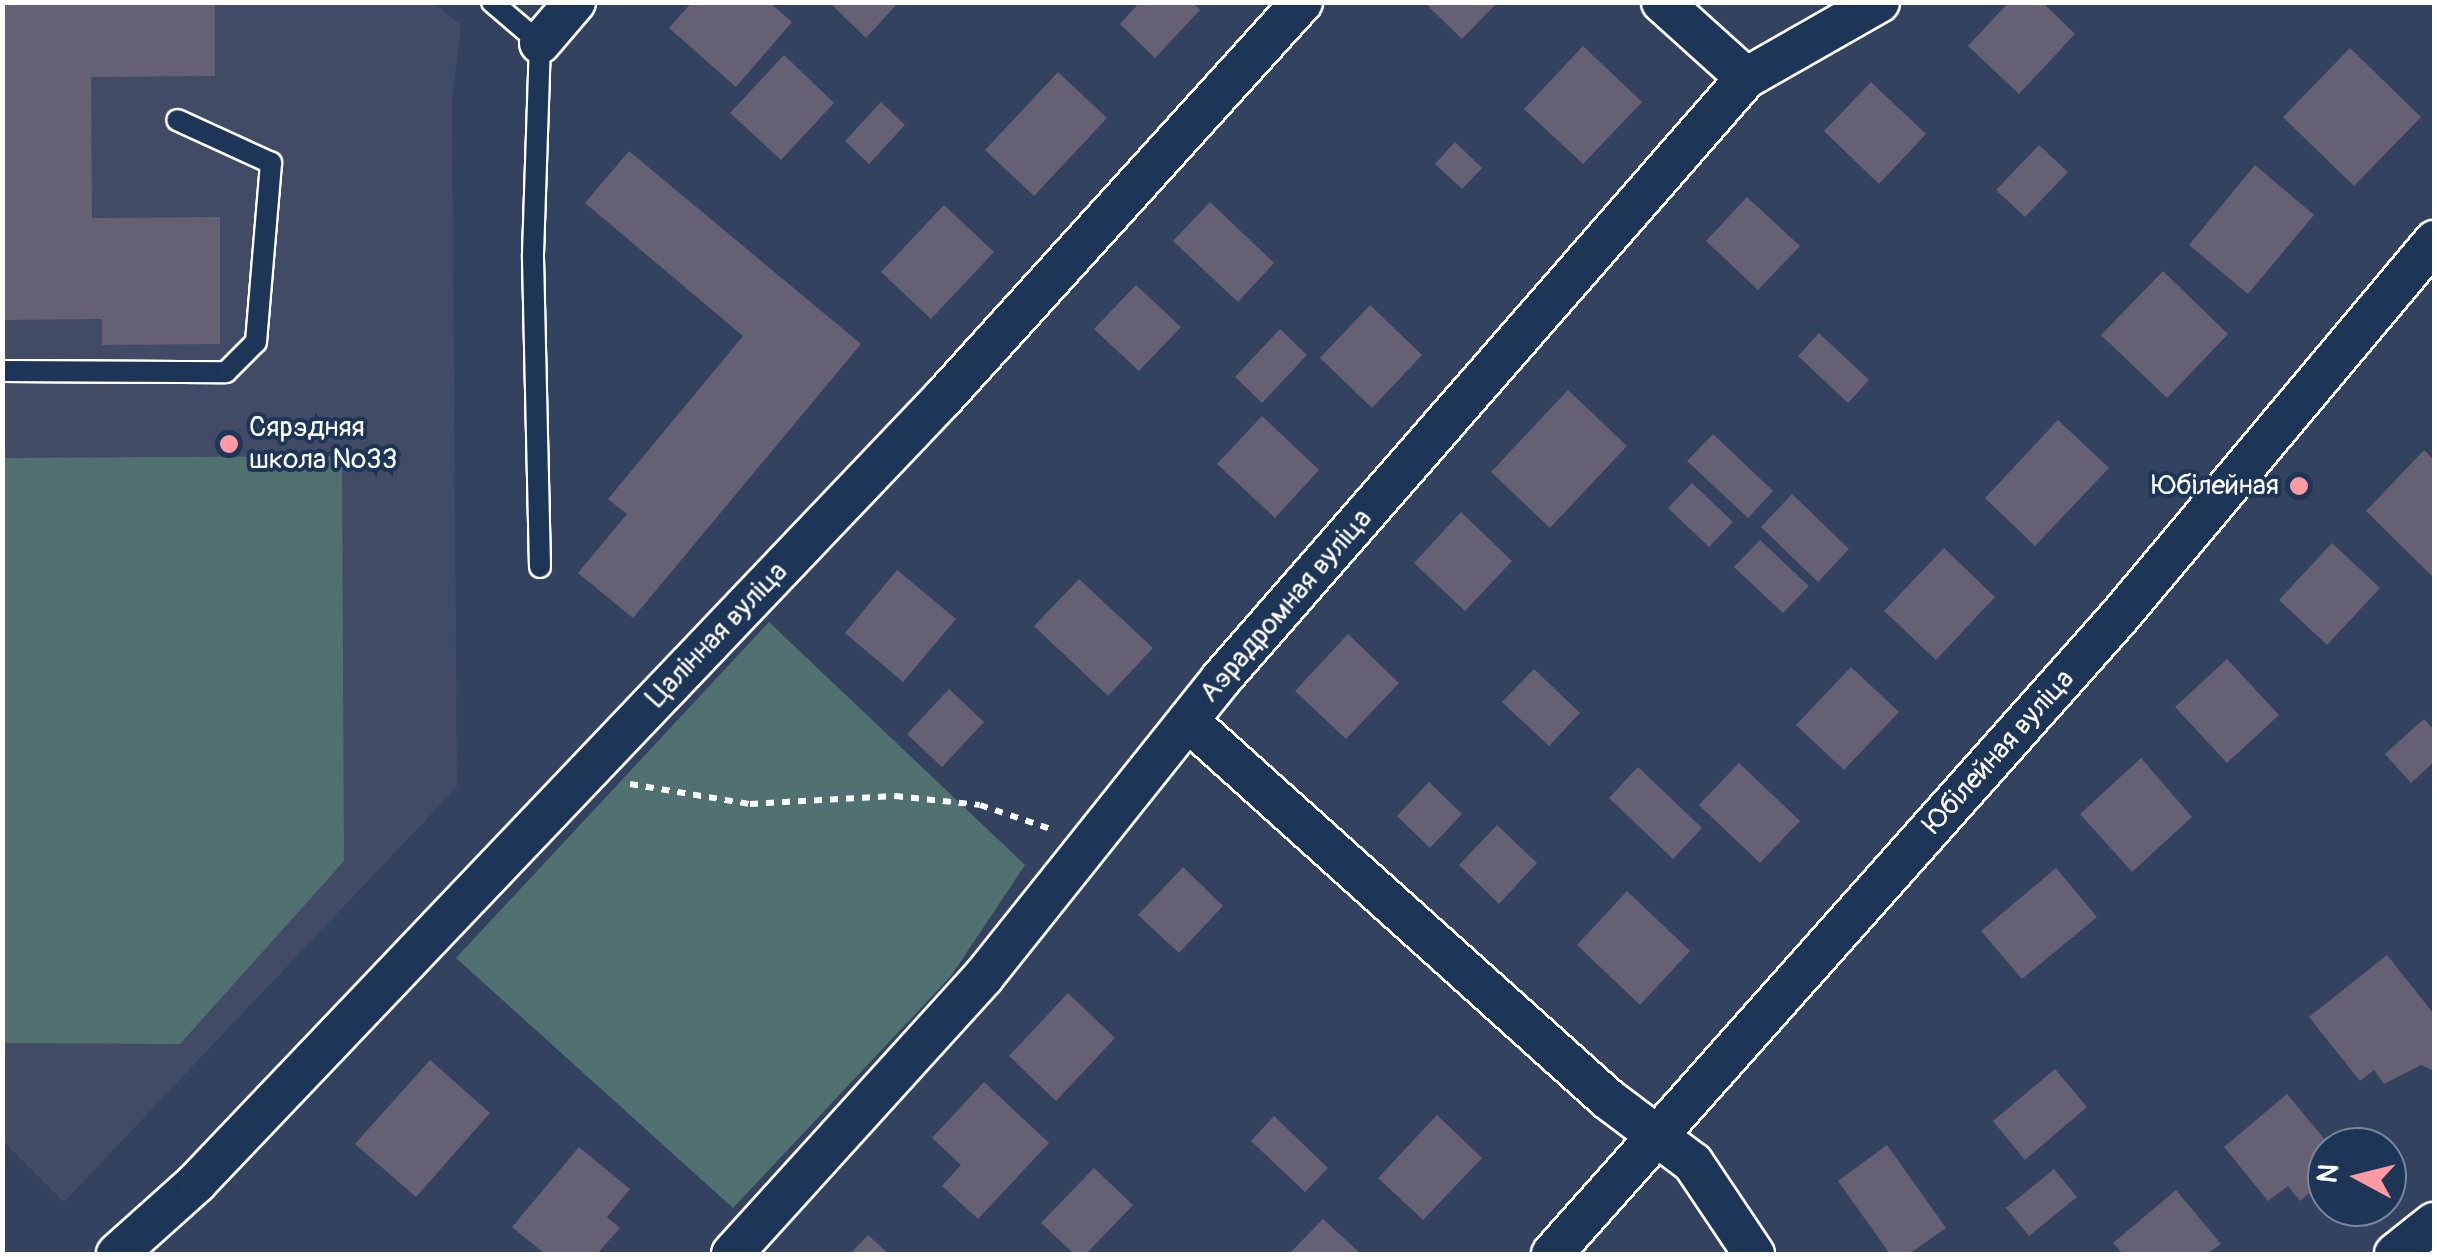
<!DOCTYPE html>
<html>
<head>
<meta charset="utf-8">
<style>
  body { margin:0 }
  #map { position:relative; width:2437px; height:1257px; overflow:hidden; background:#33425f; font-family:Pangolin,sans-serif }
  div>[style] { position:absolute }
  .built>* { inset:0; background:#424b65 }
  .green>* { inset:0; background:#517170 }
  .building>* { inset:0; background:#656073 }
  .path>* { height:6px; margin-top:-3px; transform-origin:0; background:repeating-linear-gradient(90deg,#fff 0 8px,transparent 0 16px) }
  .roads { filter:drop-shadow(2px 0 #fff) drop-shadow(-2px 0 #fff) drop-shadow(0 2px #fff) drop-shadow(0 -2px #fff) }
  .lane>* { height:20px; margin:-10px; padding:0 10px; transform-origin:10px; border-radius:10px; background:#1d3557 }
  .street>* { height:40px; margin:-20px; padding:0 20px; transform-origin:20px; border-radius:20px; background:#1d3557 }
  .dots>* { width:28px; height:28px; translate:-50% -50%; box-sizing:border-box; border:5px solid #1d3557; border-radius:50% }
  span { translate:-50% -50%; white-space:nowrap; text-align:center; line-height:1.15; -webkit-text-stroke:8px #1d3557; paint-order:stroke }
  .poi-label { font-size:28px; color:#fff }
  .left { translate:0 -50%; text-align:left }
  .right { translate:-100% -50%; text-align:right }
  .street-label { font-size:28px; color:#fff }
  .frame { position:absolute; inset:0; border:5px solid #fff; pointer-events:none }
  .north { position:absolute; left:2307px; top:1127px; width:100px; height:100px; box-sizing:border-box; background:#1d3557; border:2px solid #77869a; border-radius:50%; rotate:277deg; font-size:28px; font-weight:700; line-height:40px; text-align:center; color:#fff }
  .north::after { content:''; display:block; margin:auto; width:35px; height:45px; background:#ff9aa2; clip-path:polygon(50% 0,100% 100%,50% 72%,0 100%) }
</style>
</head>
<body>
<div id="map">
  <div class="built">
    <div style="clip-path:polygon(2px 3px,434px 3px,461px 25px,452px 101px,457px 787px,64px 1202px,3px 1141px)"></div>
  </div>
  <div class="green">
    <div style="clip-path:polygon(342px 456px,344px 861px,180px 1044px,3px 1043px,3px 458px)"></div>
    <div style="clip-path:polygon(769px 622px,1025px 865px,951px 976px,733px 1208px,456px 958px)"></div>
  </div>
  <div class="building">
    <div style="clip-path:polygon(2px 2px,215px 2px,215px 76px,91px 77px,92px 218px,220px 217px,220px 344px,102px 345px,102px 319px,2px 320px)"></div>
    <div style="clip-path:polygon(692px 2px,769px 2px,792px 22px,736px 87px,669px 28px)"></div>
    <div style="clip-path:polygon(829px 2px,899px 2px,866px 38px)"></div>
    <div style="clip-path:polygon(1140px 2px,1192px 2px,1200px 10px,1155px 58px,1120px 24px)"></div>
    <div style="clip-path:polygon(1424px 2px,1498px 2px,1462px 39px)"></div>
    <div style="clip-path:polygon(2009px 2px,2042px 2px,2075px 34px,2019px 94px,1968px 46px)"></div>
    <div style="clip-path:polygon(1583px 46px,1642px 102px,1583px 164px,1524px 109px)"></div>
    <div style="clip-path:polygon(2350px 48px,2421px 117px,2354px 186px,2283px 117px)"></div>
    <div style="clip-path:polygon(784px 55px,834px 103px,781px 160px,730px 113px)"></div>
    <div style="clip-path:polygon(1058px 72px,1107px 118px,1034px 196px,985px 150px)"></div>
    <div style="clip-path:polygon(1871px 82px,1926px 134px,1879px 184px,1824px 131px)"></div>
    <div style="clip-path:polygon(881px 102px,905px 125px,869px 164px,845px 141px)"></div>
    <div style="clip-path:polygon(1455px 142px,1482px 168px,1462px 189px,1435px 164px)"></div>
    <div style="clip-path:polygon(2039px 145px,2068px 172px,2025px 217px,1996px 190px)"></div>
    <div style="clip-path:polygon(629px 151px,861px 344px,633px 618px,578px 573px,627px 514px,608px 499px,743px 336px,585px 203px)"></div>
    <div style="clip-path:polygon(2255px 165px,2314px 215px,2248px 294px,2189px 245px)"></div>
    <div style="clip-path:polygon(1747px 197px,1800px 246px,1758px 290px,1706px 241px)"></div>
    <div style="clip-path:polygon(1210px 202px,1274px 263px,1238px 302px,1173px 241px)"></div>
    <div style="clip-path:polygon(944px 205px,994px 252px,931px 319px,881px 272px)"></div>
    <div style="clip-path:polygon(2163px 271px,2228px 334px,2167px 398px,2101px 335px)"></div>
    <div style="clip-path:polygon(1136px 285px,1181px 327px,1139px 371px,1094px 329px)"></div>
    <div style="clip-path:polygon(1370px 305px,1422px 355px,1372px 408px,1320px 358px)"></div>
    <div style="clip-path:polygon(1280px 329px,1307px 355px,1262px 403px,1235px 377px)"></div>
    <div style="clip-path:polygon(1819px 333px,1869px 380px,1848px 403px,1798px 356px)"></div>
    <div style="clip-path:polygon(1568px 390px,1627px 446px,1550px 528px,1491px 472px)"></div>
    <div style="clip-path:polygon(1262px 416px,1319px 470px,1275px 518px,1217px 464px)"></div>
    <div style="clip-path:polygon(2058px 420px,2109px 468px,2035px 546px,1985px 498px)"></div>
    <div style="clip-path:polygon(1713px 434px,1773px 491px,1748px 518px,1687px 461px)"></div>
    <div style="clip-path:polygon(2424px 450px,2434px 460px,2434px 578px,2366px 511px)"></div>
    <div style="clip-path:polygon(1692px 483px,1733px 522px,1709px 547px,1668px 508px)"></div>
    <div style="clip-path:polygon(1792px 494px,1849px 549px,1818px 582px,1761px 527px)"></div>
    <div style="clip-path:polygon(1461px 512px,1512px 561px,1465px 611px,1414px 563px)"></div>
    <div style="clip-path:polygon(1760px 540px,1809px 586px,1783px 613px,1734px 567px)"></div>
    <div style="clip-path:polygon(2332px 543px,2380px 588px,2327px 645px,2279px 600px)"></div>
    <div style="clip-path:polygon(1944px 548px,1995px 597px,1936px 660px,1884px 611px)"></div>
    <div style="clip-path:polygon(897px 570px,956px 619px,903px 682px,845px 633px)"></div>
    <div style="clip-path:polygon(1079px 579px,1153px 648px,1108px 696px,1034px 626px)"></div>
    <div style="clip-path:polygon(1348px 634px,1399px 683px,1346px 739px,1295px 691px)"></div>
    <div style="clip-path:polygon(2227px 659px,2279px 715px,2227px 763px,2175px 707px)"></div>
    <div style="clip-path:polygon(1851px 667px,1899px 712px,1844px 770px,1796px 725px)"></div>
    <div style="clip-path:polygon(1534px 669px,1580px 713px,1549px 746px,1502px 702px)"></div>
    <div style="clip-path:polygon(949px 689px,984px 722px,942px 767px,907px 734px)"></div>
    <div style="clip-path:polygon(2424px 719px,2434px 730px,2434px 762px,2411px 783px,2385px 754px)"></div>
    <div style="clip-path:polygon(2141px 758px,2192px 817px,2132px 872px,2080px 814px)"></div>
    <div style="clip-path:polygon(1739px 763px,1800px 821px,1760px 863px,1699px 805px)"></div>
    <div style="clip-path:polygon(1638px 767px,1702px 828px,1673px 859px,1609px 798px)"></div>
    <div style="clip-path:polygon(1429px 782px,1462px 814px,1430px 848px,1397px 816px)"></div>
    <div style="clip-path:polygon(1497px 825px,1537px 863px,1499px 904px,1459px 865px)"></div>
    <div style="clip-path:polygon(1183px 867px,1223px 906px,1179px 953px,1138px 915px)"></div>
    <div style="clip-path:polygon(2056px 868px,2097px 917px,2022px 979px,1981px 931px)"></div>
    <div style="clip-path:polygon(1627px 891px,1690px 951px,1640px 1005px,1577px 945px)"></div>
    <div style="clip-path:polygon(2387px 955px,2434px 1014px,2434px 1071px,2421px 1065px,2384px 1084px,2374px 1070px,2360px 1081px,2309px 1017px)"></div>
    <div style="clip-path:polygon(1068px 993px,1115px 1038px,1056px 1101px,1009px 1056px)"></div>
    <div style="clip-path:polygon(430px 1060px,490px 1113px,416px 1197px,355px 1144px)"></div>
    <div style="clip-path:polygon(2055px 1069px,2087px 1107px,2025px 1160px,1993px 1121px)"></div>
    <div style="clip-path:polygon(984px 1082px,1049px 1143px,978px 1219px,942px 1186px,961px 1165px,932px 1138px)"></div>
    <div style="clip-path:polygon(2287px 1094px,2331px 1147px,2327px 1179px,2300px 1201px,2288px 1186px,2268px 1201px,2224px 1147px)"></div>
    <div style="clip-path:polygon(1437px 1115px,1482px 1158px,1423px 1220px,1378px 1178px)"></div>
    <div style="clip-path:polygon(1274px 1116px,1328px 1168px,1305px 1192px,1251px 1141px)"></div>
    <div style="clip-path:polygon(1887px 1145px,1946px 1228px,1909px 1254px,1890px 1254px,1838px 1181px)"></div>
    <div style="clip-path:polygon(579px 1147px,630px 1189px,607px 1217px,620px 1228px,597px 1254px,545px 1254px,512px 1227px)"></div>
    <div style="clip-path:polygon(1094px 1168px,1133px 1205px,1086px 1254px,1074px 1254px,1041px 1223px)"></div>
    <div style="clip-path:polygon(2054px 1169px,2077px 1197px,2029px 1236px,2006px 1208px)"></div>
    <div style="clip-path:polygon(2176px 1190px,2221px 1244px,2207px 1254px,2123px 1254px,2113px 1243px)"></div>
    <div style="clip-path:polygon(1323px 1219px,1361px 1254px,1289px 1254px)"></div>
    <div style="clip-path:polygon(868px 1235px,889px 1254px,850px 1254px)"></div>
  </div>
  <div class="path">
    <div style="left:630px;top:784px;width:122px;rotate:9.5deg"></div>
    <div style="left:750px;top:804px;width:145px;rotate:-3.2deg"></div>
    <div style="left:895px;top:796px;width:85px;rotate:6deg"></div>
    <div style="left:980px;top:805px;width:75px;rotate:18.7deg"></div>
  </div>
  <div class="roads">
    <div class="lane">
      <div style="left:492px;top:2px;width:63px;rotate:40.5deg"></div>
      <div style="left:540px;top:43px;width:215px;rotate:91.9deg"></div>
      <div style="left:533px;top:258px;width:309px;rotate:88.7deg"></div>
      <div style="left:2px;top:371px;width:224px;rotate:0.3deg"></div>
      <div style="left:226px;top:372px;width:42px;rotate:-45deg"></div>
      <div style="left:256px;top:342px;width:180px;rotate:-85.2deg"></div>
      <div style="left:271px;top:163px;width:103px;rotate:-155.4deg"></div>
    </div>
    <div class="street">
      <div style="left:1662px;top:2px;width:113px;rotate:42.1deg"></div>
      <div style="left:540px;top:43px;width:54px;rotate:-49.5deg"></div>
      <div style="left:1188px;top:721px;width:565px;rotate:41.99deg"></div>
      <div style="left:1608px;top:1099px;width:106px;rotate:37deg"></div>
      <div style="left:1693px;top:1163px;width:110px;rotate:56.2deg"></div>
      <div style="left:117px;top:1254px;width:106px;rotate:-41.9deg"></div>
      <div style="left:196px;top:1183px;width:1085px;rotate:-46.42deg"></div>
      <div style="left:944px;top:397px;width:533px;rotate:-47.81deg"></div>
      <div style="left:732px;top:1254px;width:375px;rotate:-47.8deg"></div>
      <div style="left:984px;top:976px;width:380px;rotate:-51.4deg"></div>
      <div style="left:1221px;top:679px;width:798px;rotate:-48.86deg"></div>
      <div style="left:1746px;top:78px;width:153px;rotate:-29.7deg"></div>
      <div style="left:1552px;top:1254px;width:853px;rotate:-48.33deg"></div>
      <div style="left:2119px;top:617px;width:491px;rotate:-50deg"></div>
      <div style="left:2395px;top:1254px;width:50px;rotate:-38.5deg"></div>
    </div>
  </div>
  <div class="dots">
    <div style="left:229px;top:444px;background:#ff9aa2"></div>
    <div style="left:2299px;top:486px;background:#ff9aa2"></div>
  </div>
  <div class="poi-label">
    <span class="left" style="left:249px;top:444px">Сярэдняя<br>школа №33</span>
    <span class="right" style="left:2279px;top:486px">Юбілейная</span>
  </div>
  <div class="street-label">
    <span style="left:1286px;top:606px;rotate:-49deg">Аэрадромная вуліца</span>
    <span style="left:717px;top:635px;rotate:-46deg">Цалінная вуліца</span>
    <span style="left:1999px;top:752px;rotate:-48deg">Юбілейная вуліца</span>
  </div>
  <div class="frame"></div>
  <div class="north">N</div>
</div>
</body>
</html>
